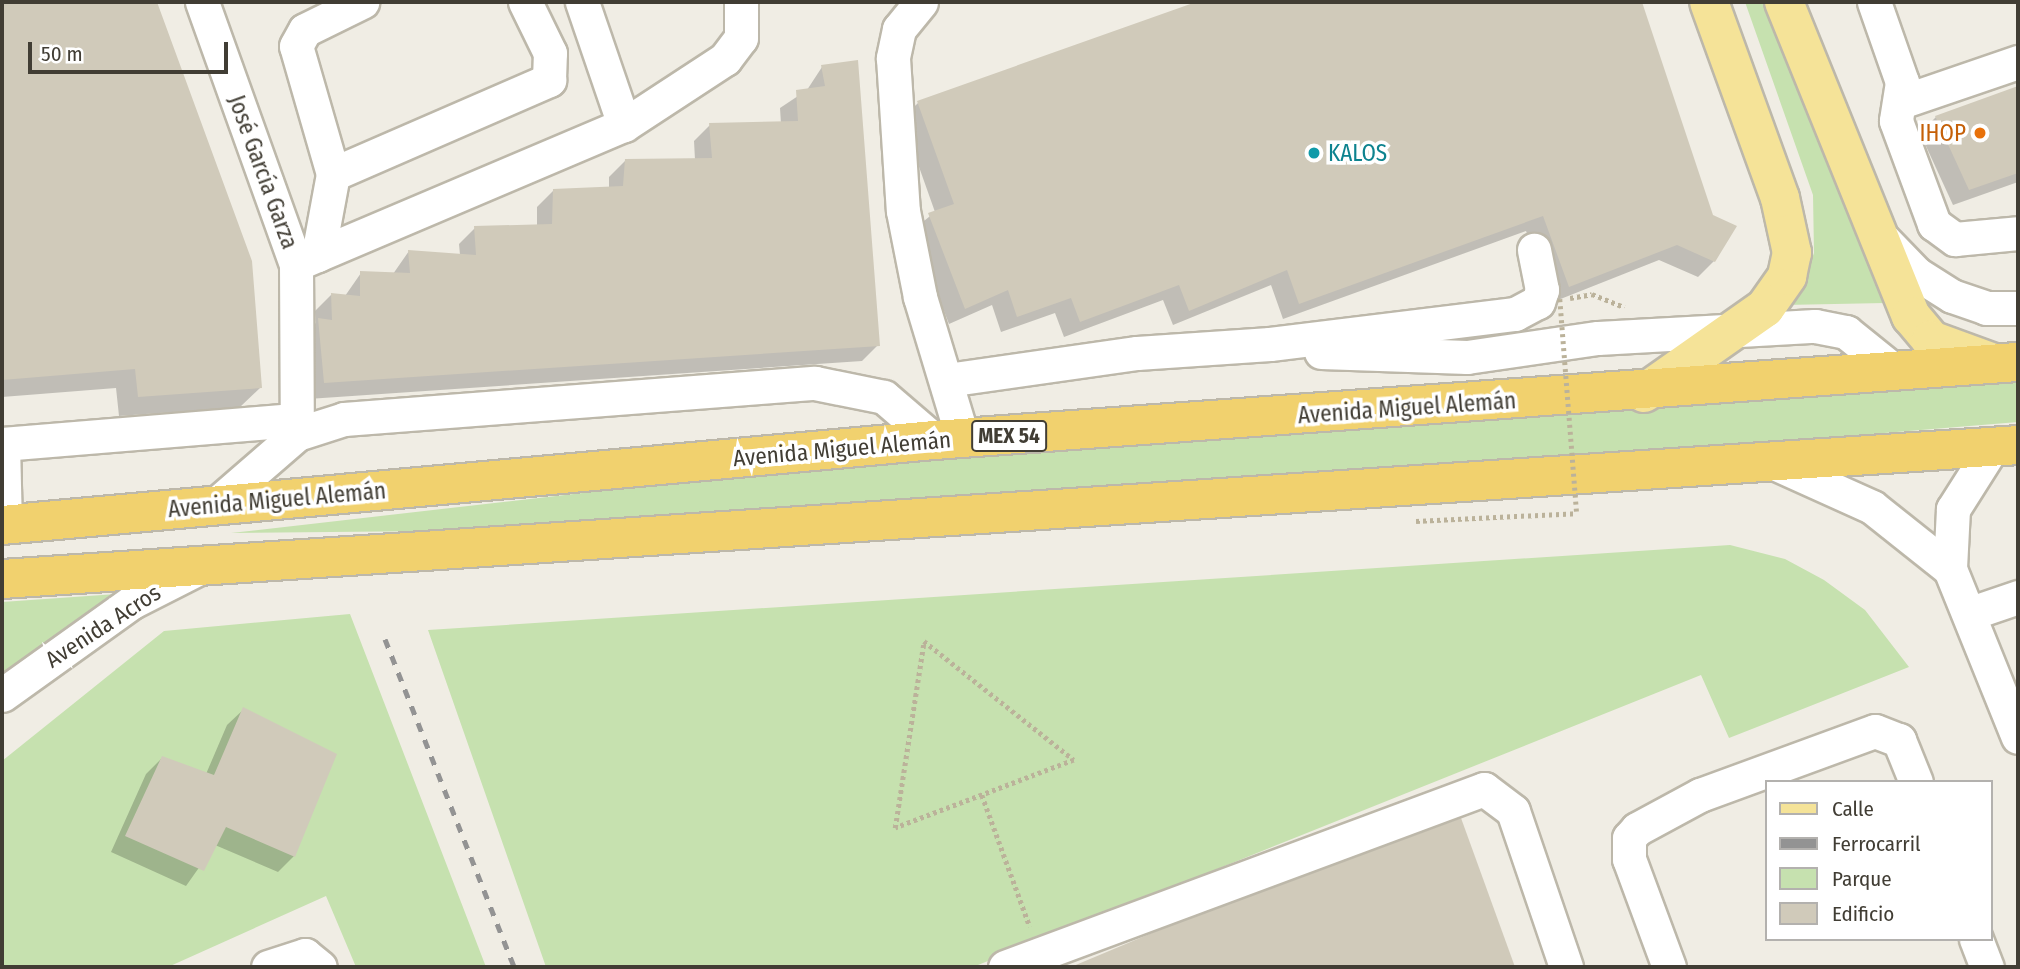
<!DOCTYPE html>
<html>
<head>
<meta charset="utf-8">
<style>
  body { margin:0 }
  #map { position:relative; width:2020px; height:969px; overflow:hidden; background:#f0ede4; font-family:"Fira Sans Condensed",sans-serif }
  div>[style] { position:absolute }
  .green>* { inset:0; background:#c6e1af }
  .shadow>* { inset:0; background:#0003 }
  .building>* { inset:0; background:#d0caba }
  .path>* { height:4.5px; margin-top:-2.25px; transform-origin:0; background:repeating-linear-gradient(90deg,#bbb29a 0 3.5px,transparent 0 7px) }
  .roads { filter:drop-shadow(2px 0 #bdb8aa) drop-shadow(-2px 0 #bdb8aa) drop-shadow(0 2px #bdb8aa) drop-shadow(0 -2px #bdb8aa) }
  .minor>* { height:33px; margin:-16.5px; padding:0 16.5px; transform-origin:16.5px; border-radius:16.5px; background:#fff }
  .major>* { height:38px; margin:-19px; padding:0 19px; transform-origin:19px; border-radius:19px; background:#f5e398 }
  .highway>* { height:38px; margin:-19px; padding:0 19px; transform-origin:19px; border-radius:19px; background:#f1d16e }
  .rail>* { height:5px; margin-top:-2.5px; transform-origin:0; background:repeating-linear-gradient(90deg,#939393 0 9px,transparent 0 18px) }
  .path-bridge>* { height:4.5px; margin-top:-2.25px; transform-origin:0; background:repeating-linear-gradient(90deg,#bbb29a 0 3.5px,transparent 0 7px) }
  .dots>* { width:19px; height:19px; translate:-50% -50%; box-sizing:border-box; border:4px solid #fff; border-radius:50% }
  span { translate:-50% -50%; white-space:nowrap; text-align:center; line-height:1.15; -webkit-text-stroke:7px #fff; paint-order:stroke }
  .shield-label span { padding:2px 5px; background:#fff; border:2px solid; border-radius:5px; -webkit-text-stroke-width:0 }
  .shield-label { font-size:21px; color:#413d34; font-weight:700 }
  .food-label { font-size:23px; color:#c56008 }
  .right { translate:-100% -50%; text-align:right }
  .culture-label { font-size:23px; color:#0d838f }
  .left { translate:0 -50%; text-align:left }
  .street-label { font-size:23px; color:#413d34 }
  .frame { position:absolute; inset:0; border:4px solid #413d34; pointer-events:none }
  .legend { position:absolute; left:1765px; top:780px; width:228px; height:161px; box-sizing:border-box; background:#fff; border:2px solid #b3b1ae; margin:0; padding:9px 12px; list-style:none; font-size:21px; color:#413d34 }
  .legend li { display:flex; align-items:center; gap:14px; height:35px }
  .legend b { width:35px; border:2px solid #b3b1ae }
  .scale { position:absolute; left:28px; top:42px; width:200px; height:32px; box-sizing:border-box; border:4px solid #413d34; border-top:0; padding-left:9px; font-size:21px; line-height:24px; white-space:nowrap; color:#413d34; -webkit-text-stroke:5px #fff; paint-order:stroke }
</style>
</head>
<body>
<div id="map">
  <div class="green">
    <div style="clip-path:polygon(1745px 2px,1762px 2px,1777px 31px,1885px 303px,1784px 305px,1804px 280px,1814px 253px,1813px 195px)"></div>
    <div style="clip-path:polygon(2018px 377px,2018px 422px,1531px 462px,523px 530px,231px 533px,863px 461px)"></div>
    <div style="clip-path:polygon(1730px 545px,1785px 559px,1824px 580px,1865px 610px,1909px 667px,1729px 738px,1701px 675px,973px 967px,546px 967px,428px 630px)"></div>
    <div style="clip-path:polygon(117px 594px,2px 676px,2px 602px)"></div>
    <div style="clip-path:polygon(350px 614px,486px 967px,356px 967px,326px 896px,168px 967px,2px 967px,2px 761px,164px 631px)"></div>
  </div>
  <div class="shadow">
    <div style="clip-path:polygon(2px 2px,156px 2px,250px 262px,260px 388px,240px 407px,119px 416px,116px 388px,2px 397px)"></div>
    <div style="clip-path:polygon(1201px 2px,1640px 2px,1712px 217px,1714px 261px,1698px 277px,1659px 260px,1553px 302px,1526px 231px,1283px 319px,1271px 285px,1173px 325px,1163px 300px,1064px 337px,1055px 313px,1001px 332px,992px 305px,949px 324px,913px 230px,935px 212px,902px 119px,918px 103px)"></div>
    <div style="clip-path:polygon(822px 67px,878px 345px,862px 361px,308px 399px,302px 336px,316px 323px,315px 311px,331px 295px,345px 296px,361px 273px,393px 274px,409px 251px,460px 255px,459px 244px,475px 228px,537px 226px,537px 207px,553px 191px,609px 188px,609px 177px,625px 161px,695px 160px,694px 141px,710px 125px,781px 124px,780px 108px,807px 90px)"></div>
    <div style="clip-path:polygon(2018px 88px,2018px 182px,1953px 205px,1920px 133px,1936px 117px)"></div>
    <div style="clip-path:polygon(244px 709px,294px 856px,278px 872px,215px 845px,186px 886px,111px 852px,146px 774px,162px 758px,206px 774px,227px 725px)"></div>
    <div style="clip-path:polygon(1460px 820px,1513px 967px,1074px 967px,1159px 932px)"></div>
  </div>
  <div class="building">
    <div style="clip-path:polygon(2px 2px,157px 2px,252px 261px,262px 388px,138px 397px,135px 369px,2px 380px)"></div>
    <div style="clip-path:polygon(1196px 2px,1642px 2px,1713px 215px,1737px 226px,1715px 262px,1677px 245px,1569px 287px,1543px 216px,1299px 304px,1287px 270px,1189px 311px,1179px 285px,1080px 322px,1071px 298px,1017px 317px,1008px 290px,965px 309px,928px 213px,954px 204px,917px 101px)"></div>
    <div style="clip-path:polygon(858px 60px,880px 346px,324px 383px,318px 318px,332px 320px,331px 293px,360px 296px,360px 271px,410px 273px,408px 250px,476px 255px,474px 226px,552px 224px,553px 189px,623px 186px,625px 159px,712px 158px,709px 123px,798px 121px,796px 90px,825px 86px,821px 65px)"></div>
    <div style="clip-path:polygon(2018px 86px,2018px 173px,1969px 190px,1935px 116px)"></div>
    <div style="clip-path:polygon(243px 707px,337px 754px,295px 857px,226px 827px,204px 871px,125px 836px,162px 756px,214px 775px)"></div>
    <div style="clip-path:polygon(1461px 818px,1515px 967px,1071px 967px,1159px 930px)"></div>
  </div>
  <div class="path">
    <div style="left:1570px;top:298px;width:22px;rotate:-10deg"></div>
    <div style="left:1592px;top:294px;width:35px;rotate:22deg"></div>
    <div style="left:1416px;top:521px;width:161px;rotate:-2.8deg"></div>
    <div style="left:924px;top:641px;width:191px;rotate:38.4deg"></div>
    <div style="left:1074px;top:760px;width:191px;rotate:159.2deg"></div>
    <div style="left:895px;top:828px;width:189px;rotate:-81.2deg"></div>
    <div style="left:982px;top:795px;width:140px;rotate:70deg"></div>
  </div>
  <div class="roads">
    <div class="minor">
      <div style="left:202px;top:2px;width:278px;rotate:70.3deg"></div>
      <div style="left:296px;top:264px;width:170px;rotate:89.7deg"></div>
      <div style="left:582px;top:2px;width:130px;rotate:71.1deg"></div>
      <div style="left:921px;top:2px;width:35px;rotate:129deg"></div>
      <div style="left:899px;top:29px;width:30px;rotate:102deg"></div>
      <div style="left:893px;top:58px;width:153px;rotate:86.3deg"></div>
      <div style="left:903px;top:211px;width:88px;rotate:78.8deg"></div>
      <div style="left:920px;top:297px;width:148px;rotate:73.2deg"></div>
      <div style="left:1874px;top:2px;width:85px;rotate:70.7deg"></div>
      <div style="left:1902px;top:82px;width:39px;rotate:99deg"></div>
      <div style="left:1896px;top:121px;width:110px;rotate:69.7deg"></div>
      <div style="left:1934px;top:224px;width:26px;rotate:36deg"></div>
      <div style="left:1955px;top:239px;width:63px;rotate:-5.4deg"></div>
      <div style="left:1901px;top:102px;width:124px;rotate:-18.9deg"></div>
      <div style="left:333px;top:174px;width:133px;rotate:-106.1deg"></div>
      <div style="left:296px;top:46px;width:18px;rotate:-61deg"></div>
      <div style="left:305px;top:30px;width:64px;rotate:-26.2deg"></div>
      <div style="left:1883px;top:239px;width:49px;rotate:45.8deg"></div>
      <div style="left:1917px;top:274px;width:41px;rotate:32.2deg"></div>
      <div style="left:1952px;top:296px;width:36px;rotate:19deg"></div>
      <div style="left:1986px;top:308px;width:32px"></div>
      <div style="left:318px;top:255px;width:82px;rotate:-79.5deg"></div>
      <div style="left:333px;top:174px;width:236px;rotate:-23.5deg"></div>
      <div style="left:549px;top:80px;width:27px;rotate:-88deg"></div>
      <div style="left:550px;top:53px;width:57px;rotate:-116.1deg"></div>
      <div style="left:296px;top:264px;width:356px;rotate:-23deg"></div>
      <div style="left:624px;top:125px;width:121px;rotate:-33.2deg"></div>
      <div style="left:725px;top:59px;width:26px;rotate:-53deg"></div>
      <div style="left:741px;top:38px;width:36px;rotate:-90deg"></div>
      <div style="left:1321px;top:352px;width:146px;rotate:2deg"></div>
      <div style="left:1467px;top:357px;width:132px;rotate:-8.3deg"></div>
      <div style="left:1598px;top:338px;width:217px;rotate:-3.2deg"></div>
      <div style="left:1815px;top:326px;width:32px;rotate:11deg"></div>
      <div style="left:1846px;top:332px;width:64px;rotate:38.7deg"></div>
      <div style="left:947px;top:380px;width:192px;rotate:-8.1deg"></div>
      <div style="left:1137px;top:353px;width:133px;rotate:-3.9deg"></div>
      <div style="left:1270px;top:344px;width:247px;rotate:-7deg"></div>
      <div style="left:1515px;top:314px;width:26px;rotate:-28deg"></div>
      <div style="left:1538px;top:302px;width:13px;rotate:-72deg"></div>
      <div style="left:1542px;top:290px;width:41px;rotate:-101.3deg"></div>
      <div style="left:2px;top:444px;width:296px;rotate:-4.7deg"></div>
      <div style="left:3px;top:444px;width:80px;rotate:88.6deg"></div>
      <div style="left:1993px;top:446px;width:75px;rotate:122.4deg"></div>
      <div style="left:1953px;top:509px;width:60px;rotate:92.9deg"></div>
      <div style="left:1950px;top:569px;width:181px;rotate:68deg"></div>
      <div style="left:1772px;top:462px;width:110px;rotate:24.2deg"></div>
      <div style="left:1872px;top:507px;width:100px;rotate:38.5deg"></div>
      <div style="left:214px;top:506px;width:110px;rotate:-40.9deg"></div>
      <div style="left:297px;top:434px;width:49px;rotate:-17.7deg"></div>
      <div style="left:344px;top:419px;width:472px;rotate:-4.4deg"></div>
      <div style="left:815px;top:383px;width:70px;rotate:11.5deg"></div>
      <div style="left:884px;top:397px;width:66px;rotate:40.7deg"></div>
      <div style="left:1971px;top:613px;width:50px;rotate:-18.8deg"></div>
      <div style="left:2px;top:695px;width:160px;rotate:-35.6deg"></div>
      <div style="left:132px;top:602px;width:75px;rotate:-26.9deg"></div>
      <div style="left:1976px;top:939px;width:30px;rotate:69deg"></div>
      <div style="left:268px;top:967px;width:39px;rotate:-18deg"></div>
      <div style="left:305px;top:955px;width:19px;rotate:39deg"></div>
      <div style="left:1005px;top:967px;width:511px;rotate:-20.39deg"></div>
      <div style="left:1484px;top:789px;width:36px;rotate:37deg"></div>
      <div style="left:1513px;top:811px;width:165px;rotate:71.2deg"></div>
      <div style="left:1669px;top:967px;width:115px;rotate:-110.3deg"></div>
      <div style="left:1629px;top:859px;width:21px;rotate:-90deg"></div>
      <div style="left:1629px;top:838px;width:12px;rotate:-48deg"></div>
      <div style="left:1637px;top:829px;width:72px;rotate:-28.4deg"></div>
      <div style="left:1700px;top:795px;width:186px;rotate:-20.1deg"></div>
      <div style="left:1875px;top:731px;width:26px;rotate:21deg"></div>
      <div style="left:1899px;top:740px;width:45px;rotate:68deg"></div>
    </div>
    <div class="major">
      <div style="left:1784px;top:2px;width:339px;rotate:68deg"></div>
      <div style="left:1911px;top:316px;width:31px;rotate:50deg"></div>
      <div style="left:1931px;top:340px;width:67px;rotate:20.1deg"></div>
      <div style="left:1644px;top:393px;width:148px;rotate:-35.1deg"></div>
      <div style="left:1765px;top:308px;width:39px;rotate:-55deg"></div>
      <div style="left:1787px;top:276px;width:24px;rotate:-78deg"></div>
      <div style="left:1792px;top:253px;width:56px;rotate:-102.3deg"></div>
      <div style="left:1780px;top:198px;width:208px;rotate:-109.9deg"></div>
    </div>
    <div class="highway">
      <div style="left:2px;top:525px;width:936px;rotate:-5.21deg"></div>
      <div style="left:934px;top:440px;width:1087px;rotate:-4.12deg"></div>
      <div style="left:2px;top:579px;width:2020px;rotate:-3.8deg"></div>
    </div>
  </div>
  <div class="rail">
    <div style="left:385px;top:639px;width:352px;rotate:68.5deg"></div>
  </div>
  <div class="path-bridge">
    <div style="left:1560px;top:299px;width:215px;rotate:85.5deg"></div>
  </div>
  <div class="dots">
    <div style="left:1980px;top:133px;background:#e8710a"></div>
    <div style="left:1314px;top:153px;background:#0f9aa8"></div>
  </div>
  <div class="shield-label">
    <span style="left:1009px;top:436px">MEX 54</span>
  </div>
  <div class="food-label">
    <span class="right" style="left:1966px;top:133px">IHOP</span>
  </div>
  <div class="culture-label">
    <span class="left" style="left:1328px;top:153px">KALOS</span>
  </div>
  <div class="street-label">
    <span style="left:263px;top:172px;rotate:70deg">José García Garza</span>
    <span style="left:1407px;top:408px;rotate:-4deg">Avenida Miguel Alemán</span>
    <span style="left:842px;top:449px;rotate:-5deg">Avenida Miguel Alemán</span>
    <span style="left:277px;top:500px;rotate:-5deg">Avenida Miguel Alemán</span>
    <span style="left:103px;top:626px;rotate:-33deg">Avenida Acros</span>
  </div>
  <div class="frame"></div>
  <ul class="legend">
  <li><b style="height:9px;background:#f5e398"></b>Calle</li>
  <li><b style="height:9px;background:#939393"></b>Ferrocarril</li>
  <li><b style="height:19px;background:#c6e1af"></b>Parque</li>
  <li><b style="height:19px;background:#d0caba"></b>Edificio</li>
  </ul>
  <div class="scale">50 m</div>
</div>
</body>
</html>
